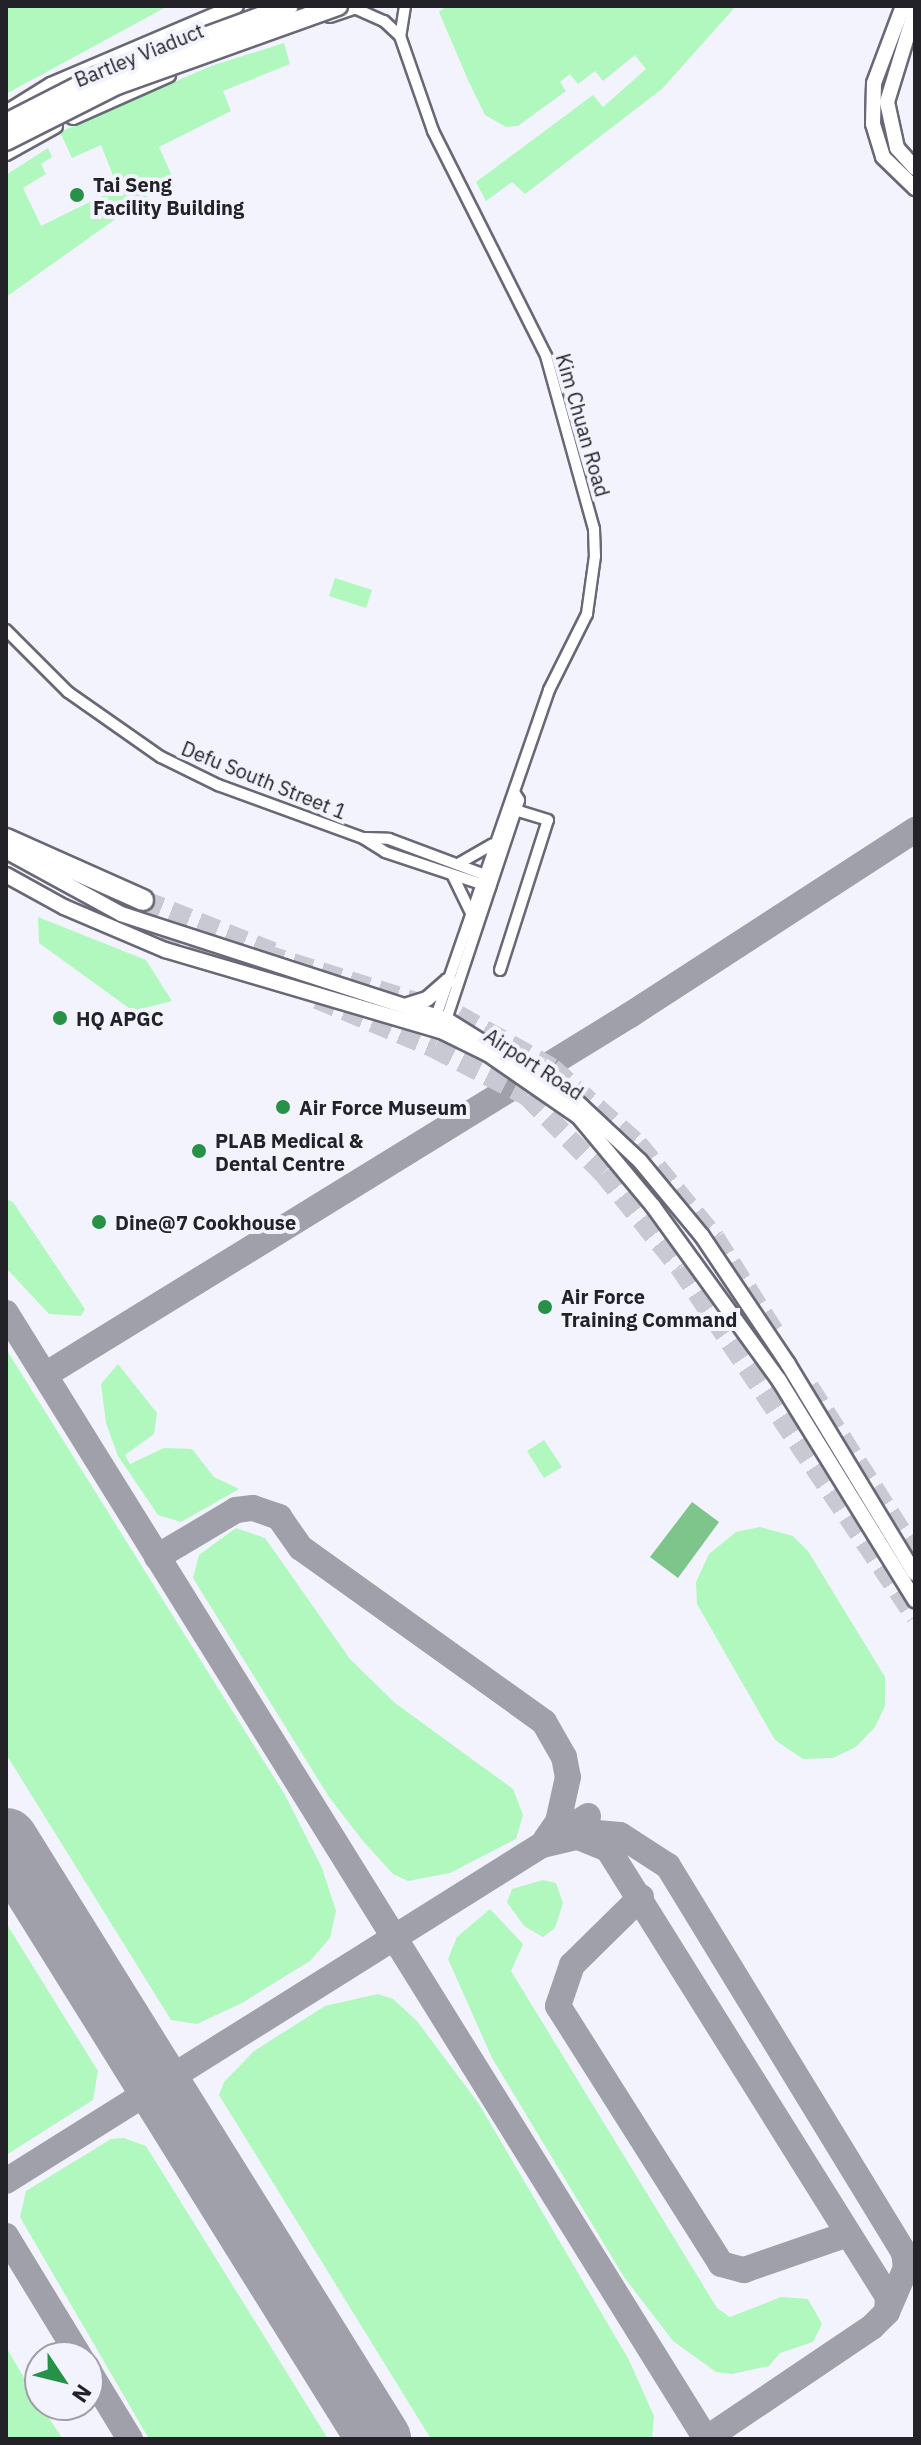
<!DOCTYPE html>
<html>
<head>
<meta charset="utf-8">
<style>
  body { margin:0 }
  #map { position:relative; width:921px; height:2445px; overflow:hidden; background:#f3f3fe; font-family:"IBM Plex Sans",sans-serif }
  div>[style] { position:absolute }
  .green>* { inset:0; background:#b0f8bd }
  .water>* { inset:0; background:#7dc58b }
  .taxiway>* { height:26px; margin:-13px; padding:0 13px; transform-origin:13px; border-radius:13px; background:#a0a0aa }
  .runway>* { height:64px; margin:-32px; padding:0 32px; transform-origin:32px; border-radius:32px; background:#a0a0aa }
  .motorway-tunnel>* { height:20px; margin-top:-10px; transform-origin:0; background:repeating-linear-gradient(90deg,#c9c9d3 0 20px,transparent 0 30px) }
  .roads { filter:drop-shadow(2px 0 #686877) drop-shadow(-2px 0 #686877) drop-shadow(0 2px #686877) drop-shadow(0 -2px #686877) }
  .minor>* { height:10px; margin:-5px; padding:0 5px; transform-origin:5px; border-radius:5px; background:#fff }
  .secondary>* { height:14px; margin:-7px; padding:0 7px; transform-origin:7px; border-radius:7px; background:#fff }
  .motorway>* { height:20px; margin:-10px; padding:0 10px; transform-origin:10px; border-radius:10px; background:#fff }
  .bridges { filter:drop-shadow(2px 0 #686877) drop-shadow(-2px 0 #686877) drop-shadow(0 2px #686877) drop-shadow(0 -2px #686877) }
  .trunk-bridge>* { height:18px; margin:-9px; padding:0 9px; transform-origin:9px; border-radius:9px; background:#fff }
  .dots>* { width:22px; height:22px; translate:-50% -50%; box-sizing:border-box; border:4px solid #f3f3fe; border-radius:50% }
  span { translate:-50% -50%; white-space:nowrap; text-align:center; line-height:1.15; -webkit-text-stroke:8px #f3f3fe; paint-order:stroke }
  .street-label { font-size:20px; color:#222228 }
  .poi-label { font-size:20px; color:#222228; font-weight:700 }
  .left { translate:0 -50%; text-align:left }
  .frame { position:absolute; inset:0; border:8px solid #222228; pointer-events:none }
  .north { position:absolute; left:24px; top:2341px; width:80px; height:80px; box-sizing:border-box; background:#f3f3fe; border:2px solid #9f9fa8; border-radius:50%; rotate:125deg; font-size:22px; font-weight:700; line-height:32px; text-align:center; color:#222228 }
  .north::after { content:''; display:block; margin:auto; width:28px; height:36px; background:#279148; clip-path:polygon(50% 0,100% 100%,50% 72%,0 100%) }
</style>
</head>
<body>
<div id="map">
  <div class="green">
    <div style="clip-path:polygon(6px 6px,168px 6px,6px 94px)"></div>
    <div style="clip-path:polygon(447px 6px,736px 6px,662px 89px,525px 194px,512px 182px,486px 201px,476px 182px,593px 95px,603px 107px,646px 69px,635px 55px,603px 81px,595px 71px,578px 84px,570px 74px,560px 82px,566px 91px,518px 126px,506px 127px,485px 115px,468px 80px,439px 12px)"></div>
    <div style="clip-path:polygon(284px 43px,290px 64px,223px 91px,231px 111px,159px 147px,173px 178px,6px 297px,6px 175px,48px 148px,52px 157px,41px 164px,46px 174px,23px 188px,41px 226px,118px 188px,101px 145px,72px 158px,60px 132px,211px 66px)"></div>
    <div style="clip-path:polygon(335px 578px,372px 590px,366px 608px,329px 596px)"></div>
    <div style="clip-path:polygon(38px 917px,146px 960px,172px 1001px,133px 1011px,39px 943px)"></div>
    <div style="clip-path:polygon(6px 1199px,13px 1202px,85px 1309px,81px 1316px,49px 1314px,6px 1268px)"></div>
    <div style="clip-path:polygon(6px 1349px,285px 1795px,322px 1868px,336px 1911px,330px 1938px,310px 1961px,242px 2003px,197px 2024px,171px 2020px,6px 1754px)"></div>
    <div style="clip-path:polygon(118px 1364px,157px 1413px,154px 1434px,125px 1455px,130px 1464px,164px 1448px,192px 1449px,214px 1477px,239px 1489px,181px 1522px,158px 1515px,118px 1456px,106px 1423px,101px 1384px)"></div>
    <div style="clip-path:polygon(544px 1440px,562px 1467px,544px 1478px,527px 1451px)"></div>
    <div style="clip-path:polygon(760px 1527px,793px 1536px,808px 1551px,885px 1677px,885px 1706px,875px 1727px,856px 1747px,833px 1758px,803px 1759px,775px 1740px,697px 1604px,696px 1582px,709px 1554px,736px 1532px)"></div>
    <div style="clip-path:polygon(236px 1528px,265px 1538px,350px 1659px,395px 1703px,513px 1789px,523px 1815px,516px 1839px,450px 1873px,408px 1881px,393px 1874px,363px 1841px,329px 1797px,193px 1578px,199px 1555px)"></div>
    <div style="clip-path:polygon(543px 1880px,556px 1883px,563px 1903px,555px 1928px,543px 1937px,524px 1926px,507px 1902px,512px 1889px)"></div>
    <div style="clip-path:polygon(490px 1909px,523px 1944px,511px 1971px,717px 2308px,730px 2317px,781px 2297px,808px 2299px,822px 2324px,813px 2342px,780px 2353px,769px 2366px,732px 2374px,716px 2372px,673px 2341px,624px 2277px,492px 2058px,448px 1959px,457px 1937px)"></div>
    <div style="clip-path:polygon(6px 1923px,98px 2071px,93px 2100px,6px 2155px)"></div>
    <div style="clip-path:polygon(378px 1994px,393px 1999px,417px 2021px,479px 2104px,629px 2360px,654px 2416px,652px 2439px,431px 2439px,219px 2095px,224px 2082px,254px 2051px,325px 2006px)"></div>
    <div style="clip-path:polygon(124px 2138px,146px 2146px,328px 2439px,149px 2439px,20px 2217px,26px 2191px,111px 2139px)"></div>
    <div style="clip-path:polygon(6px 2347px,40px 2405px,63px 2439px,6px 2439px)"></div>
  </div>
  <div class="water">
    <div style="clip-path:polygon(692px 1502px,719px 1522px,678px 1578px,650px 1557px)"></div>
  </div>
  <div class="taxiway">
    <div style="left:6px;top:1313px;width:1326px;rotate:58.13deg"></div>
    <div style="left:45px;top:1375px;width:687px;rotate:-31.61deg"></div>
    <div style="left:630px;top:1015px;width:340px;rotate:-33deg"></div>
    <div style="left:157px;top:1557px;width:92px;rotate:-30.7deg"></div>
    <div style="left:236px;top:1510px;width:17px;rotate:-7deg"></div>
    <div style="left:253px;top:1508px;width:28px;rotate:19deg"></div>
    <div style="left:279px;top:1517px;width:38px;rotate:55deg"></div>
    <div style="left:301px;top:1548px;width:299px;rotate:35.6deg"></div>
    <div style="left:544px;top:1722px;width:40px;rotate:60.3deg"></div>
    <div style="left:564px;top:1757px;width:20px;rotate:79deg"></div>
    <div style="left:568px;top:1777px;width:46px;rotate:102.5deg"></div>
    <div style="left:558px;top:1822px;width:21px;rotate:125deg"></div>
    <div style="left:586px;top:1832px;width:34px;rotate:5deg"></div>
    <div style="left:620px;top:1835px;width:57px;rotate:32.9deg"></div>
    <div style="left:668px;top:1866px;width:452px;rotate:58.6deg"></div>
    <div style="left:904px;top:2252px;width:16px;rotate:83deg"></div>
    <div style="left:906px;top:2268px;width:48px;rotate:113.4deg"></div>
    <div style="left:542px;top:1845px;width:37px;rotate:-13deg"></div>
    <div style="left:578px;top:1837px;width:32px;rotate:22deg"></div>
    <div style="left:608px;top:1849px;width:528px;rotate:57.99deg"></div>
    <div style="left:888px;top:2297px;width:15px;rotate:94deg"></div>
    <div style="left:887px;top:2312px;width:21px;rotate:135deg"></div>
    <div style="left:872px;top:2327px;width:200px;rotate:146deg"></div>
    <div style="left:641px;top:1897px;width:97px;rotate:135.4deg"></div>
    <div style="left:572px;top:1965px;width:43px;rotate:108.9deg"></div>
    <div style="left:558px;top:2006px;width:305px;rotate:57.7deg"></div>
    <div style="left:721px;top:2264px;width:24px;rotate:15deg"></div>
    <div style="left:744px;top:2270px;width:110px;rotate:-19.1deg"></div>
    <div style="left:6px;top:2181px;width:687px;rotate:-32.09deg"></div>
    <div style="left:6px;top:2236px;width:142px;rotate:58.6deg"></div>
    <div style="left:88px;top:2370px;width:81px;rotate:58.7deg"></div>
  </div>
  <div class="runway">
    <div style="left:6px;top:1840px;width:706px;rotate:58.09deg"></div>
  </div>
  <div class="motorway-tunnel">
    <div style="left:143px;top:900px;width:145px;rotate:21.8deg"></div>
    <div style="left:104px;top:918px;width:144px;rotate:19.9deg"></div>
    <div style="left:264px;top:954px;width:203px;rotate:17.5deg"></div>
    <div style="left:458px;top:1015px;width:108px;rotate:29.4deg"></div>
    <div style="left:552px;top:1068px;width:115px;rotate:41.5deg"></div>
    <div style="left:638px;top:1144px;width:122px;rotate:50.7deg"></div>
    <div style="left:715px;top:1238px;width:112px;rotate:57.7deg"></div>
    <div style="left:317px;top:999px;width:127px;rotate:22.7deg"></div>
    <div style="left:434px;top:1048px;width:105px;rotate:27.3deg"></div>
    <div style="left:527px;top:1096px;width:108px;rotate:45.4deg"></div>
    <div style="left:603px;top:1173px;width:122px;rotate:51deg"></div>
    <div style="left:680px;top:1268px;width:421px;rotate:56deg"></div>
    <div style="left:809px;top:1387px;width:197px;rotate:57.4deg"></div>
  </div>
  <div class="roads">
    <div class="minor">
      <div style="left:405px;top:6px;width:30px;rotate:99deg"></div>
      <div style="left:400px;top:36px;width:101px;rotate:70.8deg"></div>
      <div style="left:433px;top:131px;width:252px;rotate:63.3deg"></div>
      <div style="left:546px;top:356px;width:180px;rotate:74.5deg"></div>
      <div style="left:594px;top:529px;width:27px;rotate:88deg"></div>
      <div style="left:595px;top:556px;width:59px;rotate:97.9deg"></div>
      <div style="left:587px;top:614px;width:85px;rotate:116.6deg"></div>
      <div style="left:549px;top:690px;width:351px;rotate:109.1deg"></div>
      <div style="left:352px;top:7px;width:35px;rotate:24deg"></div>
      <div style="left:384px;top:21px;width:22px;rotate:43deg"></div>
      <div style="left:6px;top:630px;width:88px;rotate:45deg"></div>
      <div style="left:68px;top:692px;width:113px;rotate:35deg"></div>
      <div style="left:161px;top:757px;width:64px;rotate:26.2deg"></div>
      <div style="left:218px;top:785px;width:154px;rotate:20.1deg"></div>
      <div style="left:363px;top:838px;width:26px;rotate:32deg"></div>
      <div style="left:385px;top:852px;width:111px;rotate:18.4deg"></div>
      <div style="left:366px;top:838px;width:23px;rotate:2deg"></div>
      <div style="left:389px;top:839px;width:106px;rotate:20.5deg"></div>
      <div style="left:458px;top:864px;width:40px;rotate:-29.7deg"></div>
      <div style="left:453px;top:876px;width:41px;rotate:64.1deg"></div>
      <div style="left:500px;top:970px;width:157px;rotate:-72.3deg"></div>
      <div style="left:548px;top:820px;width:39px;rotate:-163deg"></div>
      <div style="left:444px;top:1026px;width:238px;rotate:-71.6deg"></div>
      <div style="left:519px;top:800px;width:9px;rotate:-122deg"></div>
    </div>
    <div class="secondary">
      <div style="left:903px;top:6px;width:82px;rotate:110.6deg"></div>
      <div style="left:874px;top:83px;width:41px;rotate:91.4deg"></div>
      <div style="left:873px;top:124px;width:34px;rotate:73deg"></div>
      <div style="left:883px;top:157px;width:45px;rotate:44.1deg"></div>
      <div style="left:915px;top:11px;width:95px;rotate:107.1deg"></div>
      <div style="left:887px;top:102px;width:47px;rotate:77.7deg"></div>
      <div style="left:897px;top:148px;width:27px;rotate:48deg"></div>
      <div style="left:330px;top:15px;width:28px;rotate:-19deg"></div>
      <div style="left:6px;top:113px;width:53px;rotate:-31.9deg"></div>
      <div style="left:51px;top:85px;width:201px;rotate:-23.1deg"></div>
      <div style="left:73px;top:117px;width:104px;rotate:-23.9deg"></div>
      <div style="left:6px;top:153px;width:56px;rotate:-28.9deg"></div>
      <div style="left:6px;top:851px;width:131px;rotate:28.7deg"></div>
      <div style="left:121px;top:914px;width:343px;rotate:18deg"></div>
      <div style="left:447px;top:1020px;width:151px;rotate:32deg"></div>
      <div style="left:575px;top:1100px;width:89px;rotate:43.2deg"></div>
      <div style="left:640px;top:1161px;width:97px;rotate:50.4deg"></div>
      <div style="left:702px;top:1236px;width:154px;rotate:56.1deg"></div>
      <div style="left:788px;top:1364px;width:245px;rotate:58.8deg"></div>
      <div style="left:6px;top:875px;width:66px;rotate:28.9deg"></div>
      <div style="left:64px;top:907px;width:110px;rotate:23.1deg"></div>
      <div style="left:165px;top:950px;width:288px;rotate:16.4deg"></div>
      <div style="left:441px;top:1031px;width:52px;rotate:26.1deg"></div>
      <div style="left:488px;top:1054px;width:109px;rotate:34.6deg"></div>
      <div style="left:578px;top:1116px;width:117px;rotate:50.2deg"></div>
      <div style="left:653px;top:1206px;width:215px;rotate:54.1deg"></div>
      <div style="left:779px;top:1380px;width:259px;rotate:58.3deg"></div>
      <div style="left:408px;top:1005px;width:20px;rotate:-18deg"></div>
      <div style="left:427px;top:999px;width:28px;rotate:-41deg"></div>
    </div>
    <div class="motorway">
      <div style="left:6px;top:839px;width:150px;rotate:24deg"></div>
    </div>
  </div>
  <div class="bridges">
    <div class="trunk-bridge">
      <div style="left:6px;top:123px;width:103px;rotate:-27.1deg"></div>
      <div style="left:98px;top:76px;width:203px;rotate:-20.1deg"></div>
      <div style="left:6px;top:141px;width:124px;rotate:-26.8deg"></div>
      <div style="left:117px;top:85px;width:235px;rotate:-19.7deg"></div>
    </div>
  </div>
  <div class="dots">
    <div style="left:77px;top:195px;background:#279148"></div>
    <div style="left:60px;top:1018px;background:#279148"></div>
    <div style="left:283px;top:1107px;background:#279148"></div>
    <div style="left:199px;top:1151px;background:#279148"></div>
    <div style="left:99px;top:1222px;background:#279148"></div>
    <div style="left:545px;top:1307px;background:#279148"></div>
  </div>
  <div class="street-label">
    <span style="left:139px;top:55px;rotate:-22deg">Bartley Viaduct</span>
    <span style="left:583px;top:425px;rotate:74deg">Kim Chuan Road</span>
    <span style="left:264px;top:780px;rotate:22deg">Defu South Street 1</span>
    <span style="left:534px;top:1064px;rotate:33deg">Airport Road</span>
  </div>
  <div class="poi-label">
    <span class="left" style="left:93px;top:196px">Tai Seng<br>Facility Building</span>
    <span class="left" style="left:76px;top:1018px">HQ APGC</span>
    <span class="left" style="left:299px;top:1107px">Air Force Museum</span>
    <span class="left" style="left:215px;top:1152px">PLAB Medical &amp;<br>Dental Centre</span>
    <span class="left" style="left:115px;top:1222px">Dine@7 Cookhouse</span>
    <span class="left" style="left:561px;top:1308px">Air Force<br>Training Command</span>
  </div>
  <div class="frame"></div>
  <div class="north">N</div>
</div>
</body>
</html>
